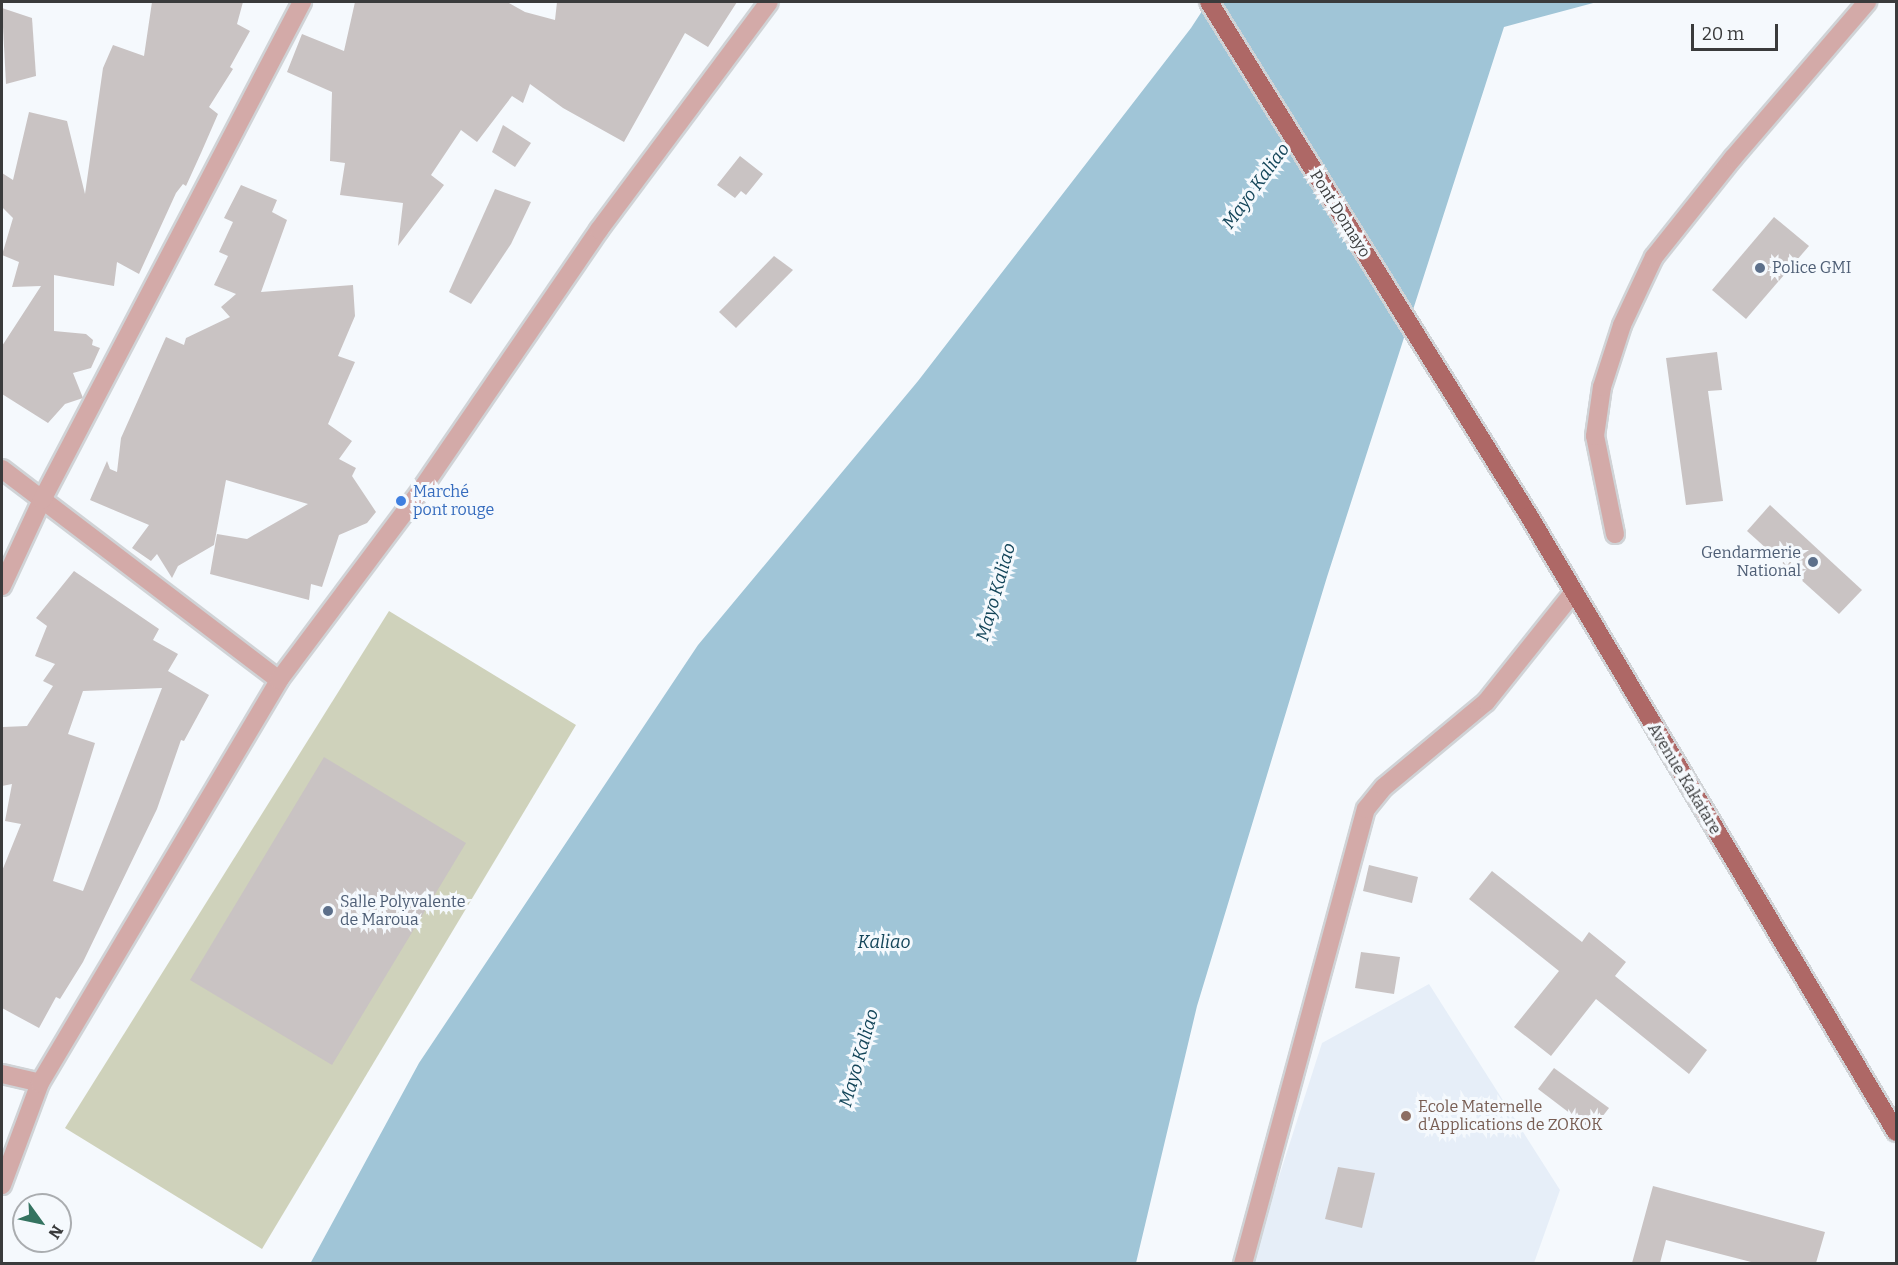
<!DOCTYPE html>
<html>
<head>
<meta charset="utf-8">
<style>
  body { margin:0 }
  #map { position:relative; width:1898px; height:1265px; overflow:hidden; background:#f5f9fd; font-family:Bitter,serif }
  div>[style] { position:absolute }
  .built>* { inset:0; background:#e6eef8 }
  .green>* { inset:0; background:#cfd2bb }
  .water>* { inset:0; background:#a0c5d7 }
  .building>* { inset:0; background:#c9c3c3 }
  .roads { filter:drop-shadow(2px 0 #d0d3d6) drop-shadow(-2px 0 #d0d3d6) drop-shadow(0 2px #d0d3d6) drop-shadow(0 -2px #d0d3d6) }
  .minor>* { height:18px; margin:-9px; padding:0 9px; transform-origin:9px; border-radius:9px; background:#d3aaa8 }
  .major>* { height:18px; margin:-9px; padding:0 9px; transform-origin:9px; border-radius:9px; background:#ae6866 }
  .dots>* { width:16px; height:16px; translate:-50% -50%; box-sizing:border-box; border:3px solid #f5f9fd; border-radius:50% }
  span { translate:-50% -50%; white-space:nowrap; text-align:center; line-height:1.15; -webkit-text-stroke:6px #f5f9fd; paint-order:stroke }
  .street-label { font-size:16px; color:#3a3b3c }
  .service-label { font-size:16px; color:#4e5e75 }
  .left { translate:0 -50%; text-align:left }
  .right { translate:-100% -50%; text-align:right }
  .shop-label { font-size:16px; color:#366cbe }
  .education-label { font-size:16px; color:#785e54 }
  .water-label { font-size:18px; color:#134559; font-style:italic }
  .frame { position:absolute; inset:0; border:3px solid #3a3b3c; pointer-events:none }
  .north { position:absolute; left:12px; top:1193px; width:60px; height:60px; box-sizing:border-box; background:#f5f9fd; border:2px solid #aaadb0; border-radius:50%; rotate:123deg; font-size:16px; font-weight:700; line-height:24px; text-align:center; color:#3a3b3c }
  .north::after { content:''; display:block; margin:auto; width:21px; height:27px; background:#347360; clip-path:polygon(50% 0,100% 100%,50% 72%,0 100%) }
  .scale { position:absolute; left:1691px; top:24px; width:87px; height:27px; box-sizing:border-box; border:3px solid #3a3b3c; border-top:0; padding-left:8px; font-size:18px; line-height:21px; white-space:nowrap; color:#3a3b3c; -webkit-text-stroke:4px #f5f9fd; paint-order:stroke }
</style>
</head>
<body>
<div id="map">
  <div class="built">
    <div style="clip-path:polygon(1429px 984px,1560px 1190px,1534px 1263px,1251px 1264px,1322px 1043px)"></div>
  </div>
  <div class="green">
    <div style="clip-path:polygon(389px 611px,576px 725px,262px 1249px,65px 1128px)"></div>
  </div>
  <div class="water">
    <div style="clip-path:polygon(1208px 2px,1597px 2px,1504px 27px,1327px 577px,1197px 1006px,1136px 1263px,310px 1264px,419px 1063px,698px 645px,918px 381px,1191px 28px)"></div>
  </div>
  <div class="building">
    <div style="clip-path:polygon(152px 2px,243px 2px,237px 24px,250px 31px,230px 67px,233px 69px,209px 107px,218px 114px,201px 153px,186px 186px,183px 184px,176px 193px,139px 274px,117px 262px,114px 286px,54px 275px,54px 331px,86px 334px,93px 340px,92px 345px,100px 348px,91px 368px,73px 373px,83px 398px,65px 404px,48px 423px,2px 394px,2px 346px,41px 286px,12px 287px,19px 262px,2px 255px,13px 218px,2px 207px,2px 173px,13px 180px,29px 112px,67px 121px,85px 194px,103px 68px,113px 45px,144px 56px)"></div>
    <div style="clip-path:polygon(355px 2px,507px 2px,525px 12px,555px 20px,557px 2px,737px 2px,708px 47px,685px 33px,624px 142px,563px 108px,530px 84px,523px 103px,512px 96px,477px 142px,461px 130px,431px 175px,444px 185px,398px 246px,403px 203px,340px 195px,345px 163px,330px 161px,332px 92px,287px 72px,302px 34px,344px 51px)"></div>
    <div style="clip-path:polygon(2px 8px,32px 18px,36px 76px,6px 84px)"></div>
    <div style="clip-path:polygon(503px 125px,531px 143px,515px 167px,492px 152px)"></div>
    <div style="clip-path:polygon(740px 156px,763px 174px,746px 195px,741px 191px,735px 198px,717px 185px)"></div>
    <div style="clip-path:polygon(241px 185px,277px 200px,272px 212px,287px 220px,261px 292px,353px 285px,355px 316px,338px 356px,355px 362px,328px 424px,352px 441px,339px 459px,356px 468px,352px 476px,376px 512px,367px 523px,339px 535px,322px 587px,311px 584px,309px 600px,210px 574px,217px 534px,247px 539px,308px 504px,226px 480px,214px 545px,178px 566px,172px 578px,157px 554px,151px 561px,132px 548px,149px 525px,90px 500px,107px 461px,110px 469px,117px 472px,121px 438px,166px 337px,184px 345px,186px 338px,230px 317px,221px 307px,236px 294px,214px 285px,228px 256px,219px 252px,233px 222px,224px 218px)"></div>
    <div style="clip-path:polygon(495px 189px,531px 202px,511px 244px,471px 304px,449px 292px)"></div>
    <div style="clip-path:polygon(1774px 217px,1809px 246px,1746px 319px,1712px 290px)"></div>
    <div style="clip-path:polygon(774px 256px,793px 270px,736px 328px,719px 312px)"></div>
    <div style="clip-path:polygon(1717px 352px,1722px 390px,1708px 391px,1723px 501px,1686px 505px,1666px 358px)"></div>
    <div style="clip-path:polygon(1770px 505px,1862px 590px,1839px 614px,1747px 531px)"></div>
    <div style="clip-path:polygon(evenodd,74px 571px,159px 629px,153px 640px,178px 654px,168px 671px,209px 695px,184px 741px,181px 740px,157px 809px,83px 962px,60px 999px,56px 997px,39px 1028px,2px 1008px,2px 871px,21px 824px,5px 821px,12px 784px,2px 786px,2px 739px,3px 727px,27px 726px,53px 686px,43px 681px,55px 664px,35px 656px,47px 626px,36px 618px,74px 571px,162px 688px,83px 891px,53px 881px,95px 743px,68px 734px,83px 691px,162px 688px)"></div>
    <div style="clip-path:polygon(324px 757px,466px 843px,332px 1065px,190px 980px)"></div>
    <div style="clip-path:polygon(1369px 865px,1418px 877px,1412px 903px,1363px 891px)"></div>
    <div style="clip-path:polygon(1492px 871px,1582px 942px,1589px 932px,1626px 962px,1615px 976px,1707px 1050px,1689px 1074px,1596px 999px,1551px 1056px,1514px 1027px,1559px 971px,1469px 899px)"></div>
    <div style="clip-path:polygon(1361px 952px,1400px 957px,1394px 994px,1355px 988px)"></div>
    <div style="clip-path:polygon(1554px 1068px,1609px 1108px,1592px 1130px,1538px 1089px)"></div>
    <div style="clip-path:polygon(1338px 1167px,1375px 1173px,1362px 1228px,1325px 1219px)"></div>
    <div style="clip-path:polygon(1653px 1186px,1825px 1232px,1816px 1263px,1755px 1263px,1666px 1240px,1660px 1263px,1632px 1263px)"></div>
  </div>
  <div class="roads">
    <div class="minor">
      <div style="left:2px;top:469px;width:348px;rotate:37.3deg"></div>
      <div style="left:1615px;top:534px;width:100px;rotate:-101.5deg"></div>
      <div style="left:1595px;top:436px;width:49px;rotate:-81.9deg"></div>
      <div style="left:1602px;top:387px;width:65px;rotate:-72.1deg"></div>
      <div style="left:1622px;top:325px;width:75px;rotate:-64.8deg"></div>
      <div style="left:1654px;top:257px;width:127px;rotate:-51.4deg"></div>
      <div style="left:1733px;top:158px;width:206px;rotate:-49.3deg"></div>
      <div style="left:2px;top:586px;width:95px;rotate:-65.1deg"></div>
      <div style="left:42px;top:500px;width:562px;rotate:-62.43deg"></div>
      <div style="left:2px;top:1074px;width:39px;rotate:13deg"></div>
      <div style="left:2px;top:1185px;width:109px;rotate:-69.6deg"></div>
      <div style="left:40px;top:1083px;width:469px;rotate:-59.3deg"></div>
      <div style="left:279px;top:680px;width:237px;rotate:-53.2deg"></div>
      <div style="left:421px;top:490px;width:315px;rotate:-55.6deg"></div>
      <div style="left:599px;top:230px;width:284px;rotate:-53.3deg"></div>
      <div style="left:1243px;top:1264px;width:471px;rotate:-74.9deg"></div>
      <div style="left:1366px;top:809px;width:28px;rotate:-51deg"></div>
      <div style="left:1384px;top:787px;width:133px;rotate:-39.8deg"></div>
      <div style="left:1486px;top:702px;width:139px;rotate:-51.4deg"></div>
    </div>
    <div class="major">
      <div style="left:1209px;top:2px;width:605px;rotate:58.09deg"></div>
      <div style="left:1529px;top:516px;width:717px;rotate:59.21deg"></div>
    </div>
  </div>
  <div class="dots">
    <div style="left:1760px;top:268px;background:#5c6f8a"></div>
    <div style="left:401px;top:501px;background:#3f7fe0"></div>
    <div style="left:1813px;top:562px;background:#5c6f8a"></div>
    <div style="left:328px;top:911px;background:#5c6f8a"></div>
    <div style="left:1406px;top:1116px;background:#8d6e63"></div>
  </div>
  <div class="street-label">
    <span style="left:1340px;top:214px;rotate:58deg">Pont Domayo</span>
    <span style="left:1684px;top:779px;rotate:59deg">Avenue Kakatare</span>
  </div>
  <div class="service-label">
    <span class="left" style="left:1772px;top:268px">Police GMI</span>
    <span class="right" style="left:1801px;top:562px">Gendarmerie<br>National</span>
    <span class="left" style="left:340px;top:911px">Salle Polyvalente<br>de Maroua</span>
  </div>
  <div class="shop-label">
    <span class="left" style="left:413px;top:501px">Marché<br>pont rouge</span>
  </div>
  <div class="education-label">
    <span class="left" style="left:1418px;top:1116px">Ecole Maternelle<br>d'Applications de ZOKOK</span>
  </div>
  <div class="water-label">
    <span style="left:1256px;top:186px;rotate:-54deg">Mayo Kaliao</span>
    <span style="left:996px;top:592px;rotate:-74deg">Mayo Kaliao</span>
    <span style="left:884px;top:942px">Kaliao</span>
    <span style="left:859px;top:1058px;rotate:-74deg">Mayo Kaliao</span>
  </div>
  <div class="frame"></div>
  <div class="north">N</div>
  <div class="scale">20 m</div>
</div>
</body>
</html>
